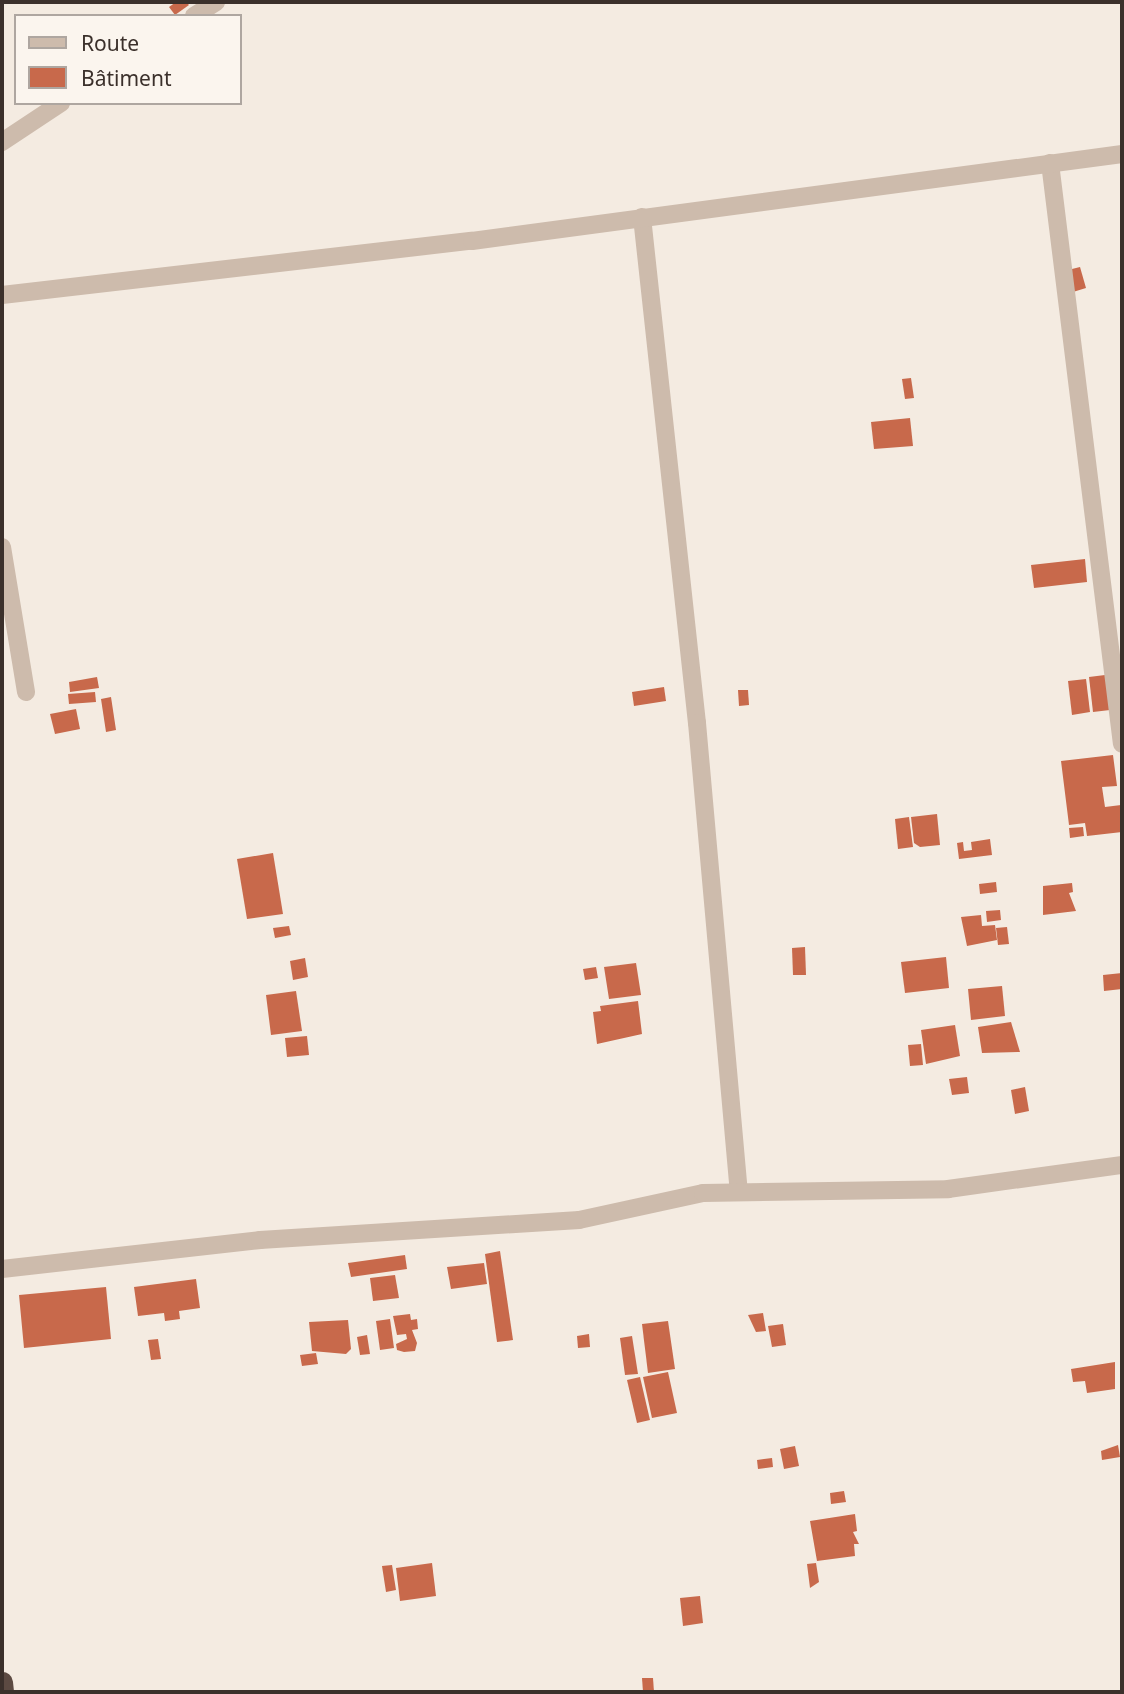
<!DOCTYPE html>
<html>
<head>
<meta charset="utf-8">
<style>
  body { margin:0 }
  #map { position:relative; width:1124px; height:1694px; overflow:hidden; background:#f4ebe1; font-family:"Noto Sans",sans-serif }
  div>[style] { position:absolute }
  .building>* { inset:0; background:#c8694b }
  .minor>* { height:18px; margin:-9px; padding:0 9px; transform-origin:9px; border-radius:9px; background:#cdbbac }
  .highway>* { height:21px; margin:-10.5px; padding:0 10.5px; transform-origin:10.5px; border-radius:10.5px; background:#5c4a42 }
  span { translate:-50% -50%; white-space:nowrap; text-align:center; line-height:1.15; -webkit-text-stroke:7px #fbf5ee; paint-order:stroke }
  .frame { position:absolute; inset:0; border:4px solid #3b302b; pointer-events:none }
  .legend { position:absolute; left:14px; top:14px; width:228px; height:91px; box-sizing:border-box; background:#fbf5ee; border:2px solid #aea6a0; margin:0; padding:9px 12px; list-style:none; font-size:21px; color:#3b302b }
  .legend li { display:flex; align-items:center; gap:14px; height:35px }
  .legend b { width:35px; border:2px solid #aea6a0 }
</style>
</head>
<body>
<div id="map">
  <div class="building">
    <div style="clip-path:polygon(176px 2px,186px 2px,189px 5px,175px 15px,169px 7px)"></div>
    <div style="clip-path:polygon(1080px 267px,1086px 288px,1073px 292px,1068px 270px)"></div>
    <div style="clip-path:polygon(911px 378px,914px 398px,905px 399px,902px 379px)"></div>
    <div style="clip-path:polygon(910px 418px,913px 446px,874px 449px,871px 422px)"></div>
    <div style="clip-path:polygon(1085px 559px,1087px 582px,1034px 588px,1031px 565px)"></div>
    <div style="clip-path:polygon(1105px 675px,1110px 710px,1093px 712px,1089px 677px)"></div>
    <div style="clip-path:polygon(97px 677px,99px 688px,70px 692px,69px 682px)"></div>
    <div style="clip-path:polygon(1086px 679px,1090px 712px,1072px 715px,1068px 681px)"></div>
    <div style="clip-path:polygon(664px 687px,666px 701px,634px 706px,632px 692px)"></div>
    <div style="clip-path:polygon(738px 690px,748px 690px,749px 705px,739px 706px)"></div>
    <div style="clip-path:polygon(95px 692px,96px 702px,69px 704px,68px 694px)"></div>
    <div style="clip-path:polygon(111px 697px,116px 730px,106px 732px,101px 699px)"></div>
    <div style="clip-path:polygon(76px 709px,80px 729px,55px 734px,50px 714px)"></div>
    <div style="clip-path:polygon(1113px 755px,1117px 786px,1102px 787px,1105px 807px,1121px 805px,1122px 832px,1087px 836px,1085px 823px,1069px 825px,1061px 761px)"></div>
    <div style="clip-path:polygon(937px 814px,940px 845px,920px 847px,914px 843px,911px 817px)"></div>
    <div style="clip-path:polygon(909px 817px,913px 847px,898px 849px,895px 819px)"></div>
    <div style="clip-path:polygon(1083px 827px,1084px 836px,1070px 838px,1069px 828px)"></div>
    <div style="clip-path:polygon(990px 839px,992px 855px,959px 859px,957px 843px,963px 842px,964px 851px,972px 850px,971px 842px)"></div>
    <div style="clip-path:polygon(273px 853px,283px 914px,247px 919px,237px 859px)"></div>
    <div style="clip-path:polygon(996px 882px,997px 892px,980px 894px,979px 884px)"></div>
    <div style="clip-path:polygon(1072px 883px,1073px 892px,1069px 893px,1076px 911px,1043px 915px,1043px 886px)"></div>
    <div style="clip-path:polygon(1000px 910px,1001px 920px,987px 922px,986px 911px)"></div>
    <div style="clip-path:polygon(981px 915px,982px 926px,995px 925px,997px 940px,967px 946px,961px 917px)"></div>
    <div style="clip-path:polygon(289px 926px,291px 935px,275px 938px,273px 928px)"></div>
    <div style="clip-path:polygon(1007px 927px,1009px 944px,998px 945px,996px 928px)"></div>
    <div style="clip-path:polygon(805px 947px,806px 975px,793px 975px,792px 948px)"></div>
    <div style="clip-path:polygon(946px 957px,949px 988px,905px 993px,901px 962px)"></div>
    <div style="clip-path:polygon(305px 958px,308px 977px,293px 980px,290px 961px)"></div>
    <div style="clip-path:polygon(636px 963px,641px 995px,609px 999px,604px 967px)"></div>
    <div style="clip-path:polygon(596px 967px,598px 978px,585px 980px,583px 969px)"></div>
    <div style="clip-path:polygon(1122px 973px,1122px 989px,1104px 991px,1103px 975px)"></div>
    <div style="clip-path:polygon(1002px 986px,1005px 1016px,971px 1020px,968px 989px)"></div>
    <div style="clip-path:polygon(296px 991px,302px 1031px,271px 1035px,266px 995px)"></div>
    <div style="clip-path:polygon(638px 1001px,642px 1034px,597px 1044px,593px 1012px,601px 1011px,600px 1006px)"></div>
    <div style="clip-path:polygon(1011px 1022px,1020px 1052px,982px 1053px,978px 1027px)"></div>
    <div style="clip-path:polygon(955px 1025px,960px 1056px,926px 1064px,921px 1030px)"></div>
    <div style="clip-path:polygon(307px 1036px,309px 1055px,287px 1057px,285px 1038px)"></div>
    <div style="clip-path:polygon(921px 1044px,923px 1065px,910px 1066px,908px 1045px)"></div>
    <div style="clip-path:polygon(967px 1077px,969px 1093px,952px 1095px,949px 1079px)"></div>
    <div style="clip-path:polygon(1025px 1087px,1029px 1111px,1015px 1114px,1011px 1090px)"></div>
    <div style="clip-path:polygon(500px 1251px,513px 1340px,497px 1342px,485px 1254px)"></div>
    <div style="clip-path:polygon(405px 1255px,407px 1269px,351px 1277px,348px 1263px)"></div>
    <div style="clip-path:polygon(484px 1263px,487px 1284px,451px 1289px,447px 1267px)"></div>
    <div style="clip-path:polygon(395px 1275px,399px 1298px,373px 1301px,370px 1278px)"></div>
    <div style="clip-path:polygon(196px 1279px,200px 1308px,179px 1311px,180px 1319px,165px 1321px,164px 1313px,138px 1316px,134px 1287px)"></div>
    <div style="clip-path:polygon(106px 1287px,111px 1339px,24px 1348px,19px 1295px)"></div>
    <div style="clip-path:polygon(763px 1313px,766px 1331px,756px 1332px,748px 1315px)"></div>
    <div style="clip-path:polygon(410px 1314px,411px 1320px,417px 1319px,418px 1329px,412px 1330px,417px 1343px,415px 1351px,404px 1352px,397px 1350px,396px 1344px,407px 1339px,406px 1334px,397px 1335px,393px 1316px)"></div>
    <div style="clip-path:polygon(390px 1319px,394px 1348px,380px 1350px,376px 1321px)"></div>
    <div style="clip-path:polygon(348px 1320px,351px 1349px,346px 1354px,312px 1351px,309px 1322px)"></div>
    <div style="clip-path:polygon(668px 1321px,675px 1369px,648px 1373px,642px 1324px)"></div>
    <div style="clip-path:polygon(783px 1324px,786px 1345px,772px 1347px,768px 1326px)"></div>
    <div style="clip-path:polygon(589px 1334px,590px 1347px,578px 1348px,577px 1336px)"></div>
    <div style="clip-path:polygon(367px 1335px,370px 1354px,360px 1355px,357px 1337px)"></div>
    <div style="clip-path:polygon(632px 1336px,638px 1374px,625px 1375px,620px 1338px)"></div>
    <div style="clip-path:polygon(158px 1339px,161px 1359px,151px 1360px,148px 1340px)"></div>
    <div style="clip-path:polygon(316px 1353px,318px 1364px,302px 1366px,300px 1355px)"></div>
    <div style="clip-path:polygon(1115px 1362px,1115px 1389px,1087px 1393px,1085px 1381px,1073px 1382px,1071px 1369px)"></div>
    <div style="clip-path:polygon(668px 1372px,677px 1413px,652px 1418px,643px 1377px)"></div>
    <div style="clip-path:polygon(640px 1377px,650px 1420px,637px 1423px,627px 1380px)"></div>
    <div style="clip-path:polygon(1118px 1445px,1120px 1457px,1102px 1460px,1101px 1451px)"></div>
    <div style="clip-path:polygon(795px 1446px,799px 1466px,784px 1469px,780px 1449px)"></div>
    <div style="clip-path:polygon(772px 1458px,773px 1467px,758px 1469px,757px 1460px)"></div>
    <div style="clip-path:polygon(844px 1491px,846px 1502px,831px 1504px,830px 1493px)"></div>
    <div style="clip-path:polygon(855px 1514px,857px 1531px,853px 1532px,859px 1544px,854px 1544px,855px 1556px,817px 1561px,810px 1521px)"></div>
    <div style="clip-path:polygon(432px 1563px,436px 1596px,400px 1601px,396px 1568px)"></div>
    <div style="clip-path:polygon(816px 1563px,819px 1582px,810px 1588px,807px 1564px)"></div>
    <div style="clip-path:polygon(392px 1565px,396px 1590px,386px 1592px,382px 1566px)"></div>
    <div style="clip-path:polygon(700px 1596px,703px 1623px,683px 1626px,680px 1598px)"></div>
    <div style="clip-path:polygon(642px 1678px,653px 1678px,654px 1692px,643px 1692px)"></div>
  </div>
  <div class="minor">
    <div style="left:194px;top:16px;width:26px;rotate:-32deg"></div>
    <div style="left:2px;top:142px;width:71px;rotate:-33.5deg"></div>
    <div style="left:1050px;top:163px;width:585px;rotate:82.94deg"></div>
    <div style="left:642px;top:217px;width:509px;rotate:83.8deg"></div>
    <div style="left:697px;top:723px;width:470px;rotate:84.9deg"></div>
    <div style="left:2px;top:295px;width:473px;rotate:-6.6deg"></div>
    <div style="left:472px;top:241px;width:656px;rotate:-7.62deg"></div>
    <div style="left:2px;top:547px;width:147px;rotate:80.6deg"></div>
    <div style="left:2px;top:1269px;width:260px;rotate:-6.4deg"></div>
    <div style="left:260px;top:1240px;width:320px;rotate:-3.6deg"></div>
    <div style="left:579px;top:1220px;width:127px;rotate:-12.3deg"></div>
    <div style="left:703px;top:1193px;width:245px;rotate:-0.9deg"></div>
    <div style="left:948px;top:1189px;width:176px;rotate:-7.9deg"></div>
  </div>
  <div class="highway">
    <div style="left:2px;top:1682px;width:10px;rotate:84deg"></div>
  </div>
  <div class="frame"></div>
  <ul class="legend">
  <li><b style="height:9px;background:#cdbbac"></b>Route</li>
  <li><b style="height:19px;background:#c8694b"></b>Bâtiment</li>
  </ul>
</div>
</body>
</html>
